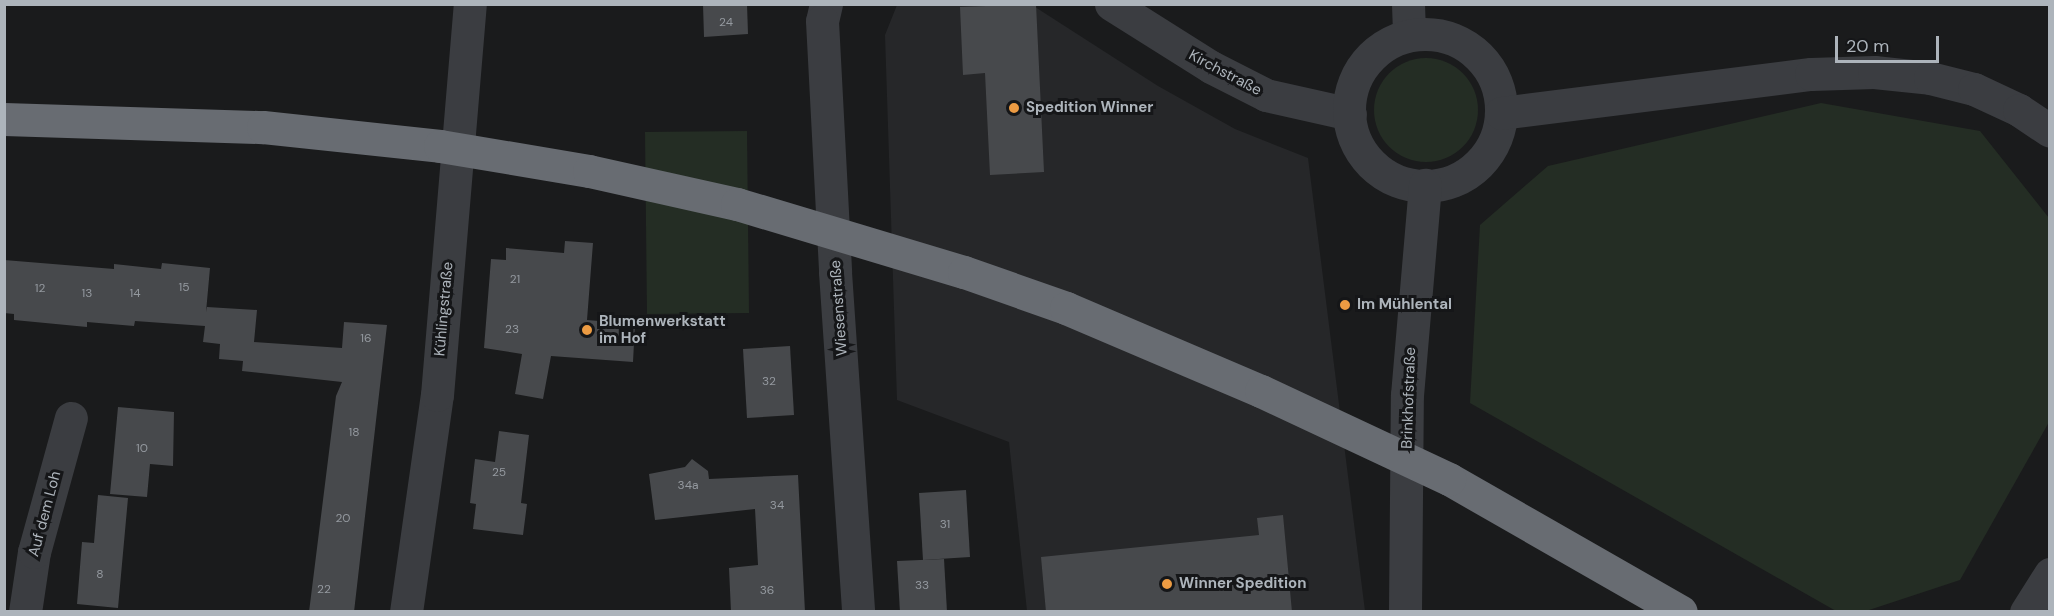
<!DOCTYPE html>
<html>
<head>
<meta charset="utf-8">
<style>
  body { margin:0 }
  #map { position:relative; width:2054px; height:616px; overflow:hidden; background:#1a1b1c; font-family:"DM Sans",sans-serif }
  div>[style] { position:absolute }
  .built>* { inset:0; background:#262729 }
  .green>* { inset:0; background:#242d24 }
  .round { border-radius:50% }
  .building>* { inset:0; background:#47494c }
  .minor>* { height:33px; margin:-16.5px; padding:0 16.5px; transform-origin:16.5px; border-radius:16.5px; background:#3b3d41 }
  .minor>.ring { margin:-16.5px; padding:0; box-sizing:content-box; background:none; border:33px solid #3b3d41; border-radius:50% }
  .highway>* { height:33px; margin:-16.5px; padding:0 16.5px; transform-origin:16.5px; border-radius:16.5px; background:#686c72 }
  .highway-bridge>* { height:33px; margin:-16.5px; padding:0 16.5px; transform-origin:16.5px; border-radius:16.5px; background:#686c72 }
  .dots>* { width:16px; height:16px; translate:-50% -50%; box-sizing:border-box; border:3px solid #151618; border-radius:50% }
  span { translate:-50% -50%; white-space:nowrap; text-align:center; line-height:1.15; -webkit-text-stroke:6px #151618; paint-order:stroke }
  .number-label { font-size:12px; color:#94999f }
  .number-label span { -webkit-text-stroke-width:0 }
  .street-label { font-size:15px; color:#adb4bb }
  .poi-label { font-size:15px; color:#adb4bb; font-weight:700 }
  .left { translate:0 -50%; text-align:left }
  .frame { position:absolute; inset:0; border:6px solid #adb4bb; pointer-events:none }
  .scale { position:absolute; left:1835px; top:36px; width:104px; height:27px; box-sizing:border-box; border:3px solid #adb4bb; border-top:0; padding-left:8px; font-size:18px; line-height:21px; white-space:nowrap; color:#adb4bb; -webkit-text-stroke:4px #151618; paint-order:stroke }
</style>
</head>
<body>
<div id="map">
  <div class="built">
    <div style="clip-path:polygon(897px 5px,1032px 5px,1158px 86px,1235px 129px,1308px 158px,1365px 611px,1027px 611px,1009px 442px,897px 400px,885px 35px)"></div>
  </div>
  <div class="green">
    <div class="round" style="left:1374px;top:58px;width:104px;height:104px"></div>
    <div style="clip-path:polygon(1821px 103px,1980px 131px,2049px 218px,2049px 422px,1960px 580px,1866px 611px,1836px 611px,1470px 403px,1480px 225px,1548px 166px)"></div>
    <div style="clip-path:polygon(747px 131px,749px 313px,647px 314px,645px 132px)"></div>
  </div>
  <div class="building">
    <div style="clip-path:polygon(703px 4px,747px 4px,748px 34px,704px 37px)"></div>
    <div style="clip-path:polygon(1036px 4px,1044px 172px,990px 175px,985px 73px,963px 75px,960px 7px)"></div>
    <div style="clip-path:polygon(565px 241px,593px 243px,587px 320px,635px 324px,633px 362px,551px 356px,543px 399px,515px 394px,522px 354px,484px 348px,491px 259px,506px 260px,506px 248px,564px 253px)"></div>
    <div style="clip-path:polygon(4px 260px,114px 269px,114px 264px,161px 269px,162px 263px,210px 268px,206px 312px,207px 307px,257px 310px,254px 342px,342px 348px,344px 322px,387px 325px,354px 612px,309px 612px,336px 396px,342px 382px,242px 371px,243px 361px,219px 359px,220px 344px,203px 342px,205px 326px,135px 321px,134px 326px,87px 322px,87px 327px,14px 320px,14px 314px,4px 313px)"></div>
    <div style="clip-path:polygon(790px 346px,794px 415px,747px 418px,743px 349px)"></div>
    <div style="clip-path:polygon(118px 407px,174px 412px,173px 466px,150px 464px,147px 497px,110px 494px)"></div>
    <div style="clip-path:polygon(499px 431px,529px 435px,521px 503px,527px 504px,523px 535px,473px 529px,476px 504px,470px 503px,475px 459px,495px 462px)"></div>
    <div style="clip-path:polygon(692px 459px,708px 471px,709px 479px,798px 475px,805px 612px,731px 612px,729px 568px,758px 565px,755px 509px,655px 520px,649px 474px,685px 467px)"></div>
    <div style="clip-path:polygon(966px 490px,970px 557px,923px 560px,919px 493px)"></div>
    <div style="clip-path:polygon(98px 495px,128px 498px,118px 608px,77px 604px,82px 542px,94px 543px)"></div>
    <div style="clip-path:polygon(1283px 515px,1292px 612px,1046px 612px,1041px 557px,1259px 535px,1257px 518px)"></div>
    <div style="clip-path:polygon(944px 559px,947px 612px,900px 612px,897px 561px)"></div>
  </div>
  <div class="minor">
    <div style="left:826px;top:4px;width:17px;rotate:103deg"></div>
    <div style="left:822px;top:21px;width:251px;rotate:87deg"></div>
    <div style="left:835px;top:272px;width:341px;rotate:86.1deg"></div>
    <div style="left:1111px;top:4px;width:118px;rotate:32.2deg"></div>
    <div style="left:1211px;top:67px;width:62px;rotate:27deg"></div>
    <div style="left:1266px;top:95px;width:86px;rotate:12.7deg"></div>
    <div style="left:1408px;top:4px;width:31px;rotate:88deg"></div>
    <div class="ring" style="left:1349px;top:34px;width:119px;height:119px"></div>
    <div style="left:1501px;top:113px;width:312px;rotate:-7.2deg"></div>
    <div style="left:1811px;top:74px;width:63px;rotate:-1.8deg"></div>
    <div style="left:1874px;top:72px;width:56px;rotate:6.1deg"></div>
    <div style="left:1930px;top:78px;width:45px;rotate:14deg"></div>
    <div style="left:1974px;top:89px;width:50px;rotate:25deg"></div>
    <div style="left:2019px;top:110px;width:37px;rotate:34deg"></div>
    <div style="left:25px;top:612px;width:61px;rotate:-81.5deg"></div>
    <div style="left:34px;top:552px;width:139px;rotate:-74.6deg"></div>
    <div style="left:406px;top:612px;width:219px;rotate:-81.9deg"></div>
    <div style="left:437px;top:395px;width:392px;rotate:-85.2deg"></div>
    <div style="left:1405px;top:612px;width:217px;rotate:-89.5deg"></div>
    <div style="left:1407px;top:395px;width:211px;rotate:-85.1deg"></div>
    <div style="left:2026px;top:612px;width:45px;rotate:-57.7deg"></div>
  </div>
  <div class="highway">
    <div style="left:1449px;top:479px;width:267px;rotate:29.8deg"></div>
  </div>
  <div class="highway-bridge">
    <div style="left:4px;top:119px;width:259px;rotate:1.8deg"></div>
    <div style="left:263px;top:127px;width:178px;rotate:6.1deg"></div>
    <div style="left:440px;top:146px;width:151px;rotate:9.5deg"></div>
    <div style="left:589px;top:171px;width:152px;rotate:12.6deg"></div>
    <div style="left:737px;top:204px;width:237px;rotate:16.7deg"></div>
    <div style="left:964px;top:272px;width:108px;rotate:19.4deg"></div>
    <div style="left:1066px;top:308px;width:212px;rotate:23.1deg"></div>
    <div style="left:1261px;top:391px;width:208px;rotate:25.1deg"></div>
  </div>
  <div class="dots">
    <div style="left:1014px;top:108px;background:#ec9b43"></div>
    <div style="left:1345px;top:305px;background:#ec9b43"></div>
    <div style="left:587px;top:330px;background:#ec9b43"></div>
    <div style="left:1167px;top:584px;background:#ec9b43"></div>
  </div>
  <div class="number-label">
    <span style="left:726px;top:23px">24</span>
    <span style="left:515px;top:280px">21</span>
    <span style="left:184px;top:288px">15</span>
    <span style="left:40px;top:289px">12</span>
    <span style="left:87px;top:294px">13</span>
    <span style="left:135px;top:294px">14</span>
    <span style="left:512px;top:330px">23</span>
    <span style="left:366px;top:339px">16</span>
    <span style="left:769px;top:382px">32</span>
    <span style="left:354px;top:433px">18</span>
    <span style="left:142px;top:449px">10</span>
    <span style="left:499px;top:473px">25</span>
    <span style="left:688px;top:486px">34a</span>
    <span style="left:777px;top:506px">34</span>
    <span style="left:343px;top:519px">20</span>
    <span style="left:945px;top:525px">31</span>
    <span style="left:100px;top:575px">8</span>
    <span style="left:922px;top:586px">33</span>
    <span style="left:324px;top:590px">22</span>
    <span style="left:767px;top:591px">36</span>
  </div>
  <div class="street-label">
    <span style="left:1225px;top:73px;rotate:28deg">Kirchstraße</span>
    <span style="left:839px;top:308px;rotate:-94deg">Wiesenstraße</span>
    <span style="left:444px;top:309px;rotate:-85deg">Kühlingstraße</span>
    <span style="left:1409px;top:398px;rotate:-88deg">Brinkhofstraße</span>
    <span style="left:45px;top:514px;rotate:-75deg">Auf dem Loh</span>
  </div>
  <div class="poi-label">
    <span class="left" style="left:1026px;top:108px">Spedition Winner</span>
    <span class="left" style="left:1357px;top:305px">Im Mühlental</span>
    <span class="left" style="left:599px;top:330px">Blumenwerkstatt<br>im Hof</span>
    <span class="left" style="left:1179px;top:584px">Winner Spedition</span>
  </div>
  <div class="frame"></div>
  <div class="scale">20 m</div>
</div>
</body>
</html>
